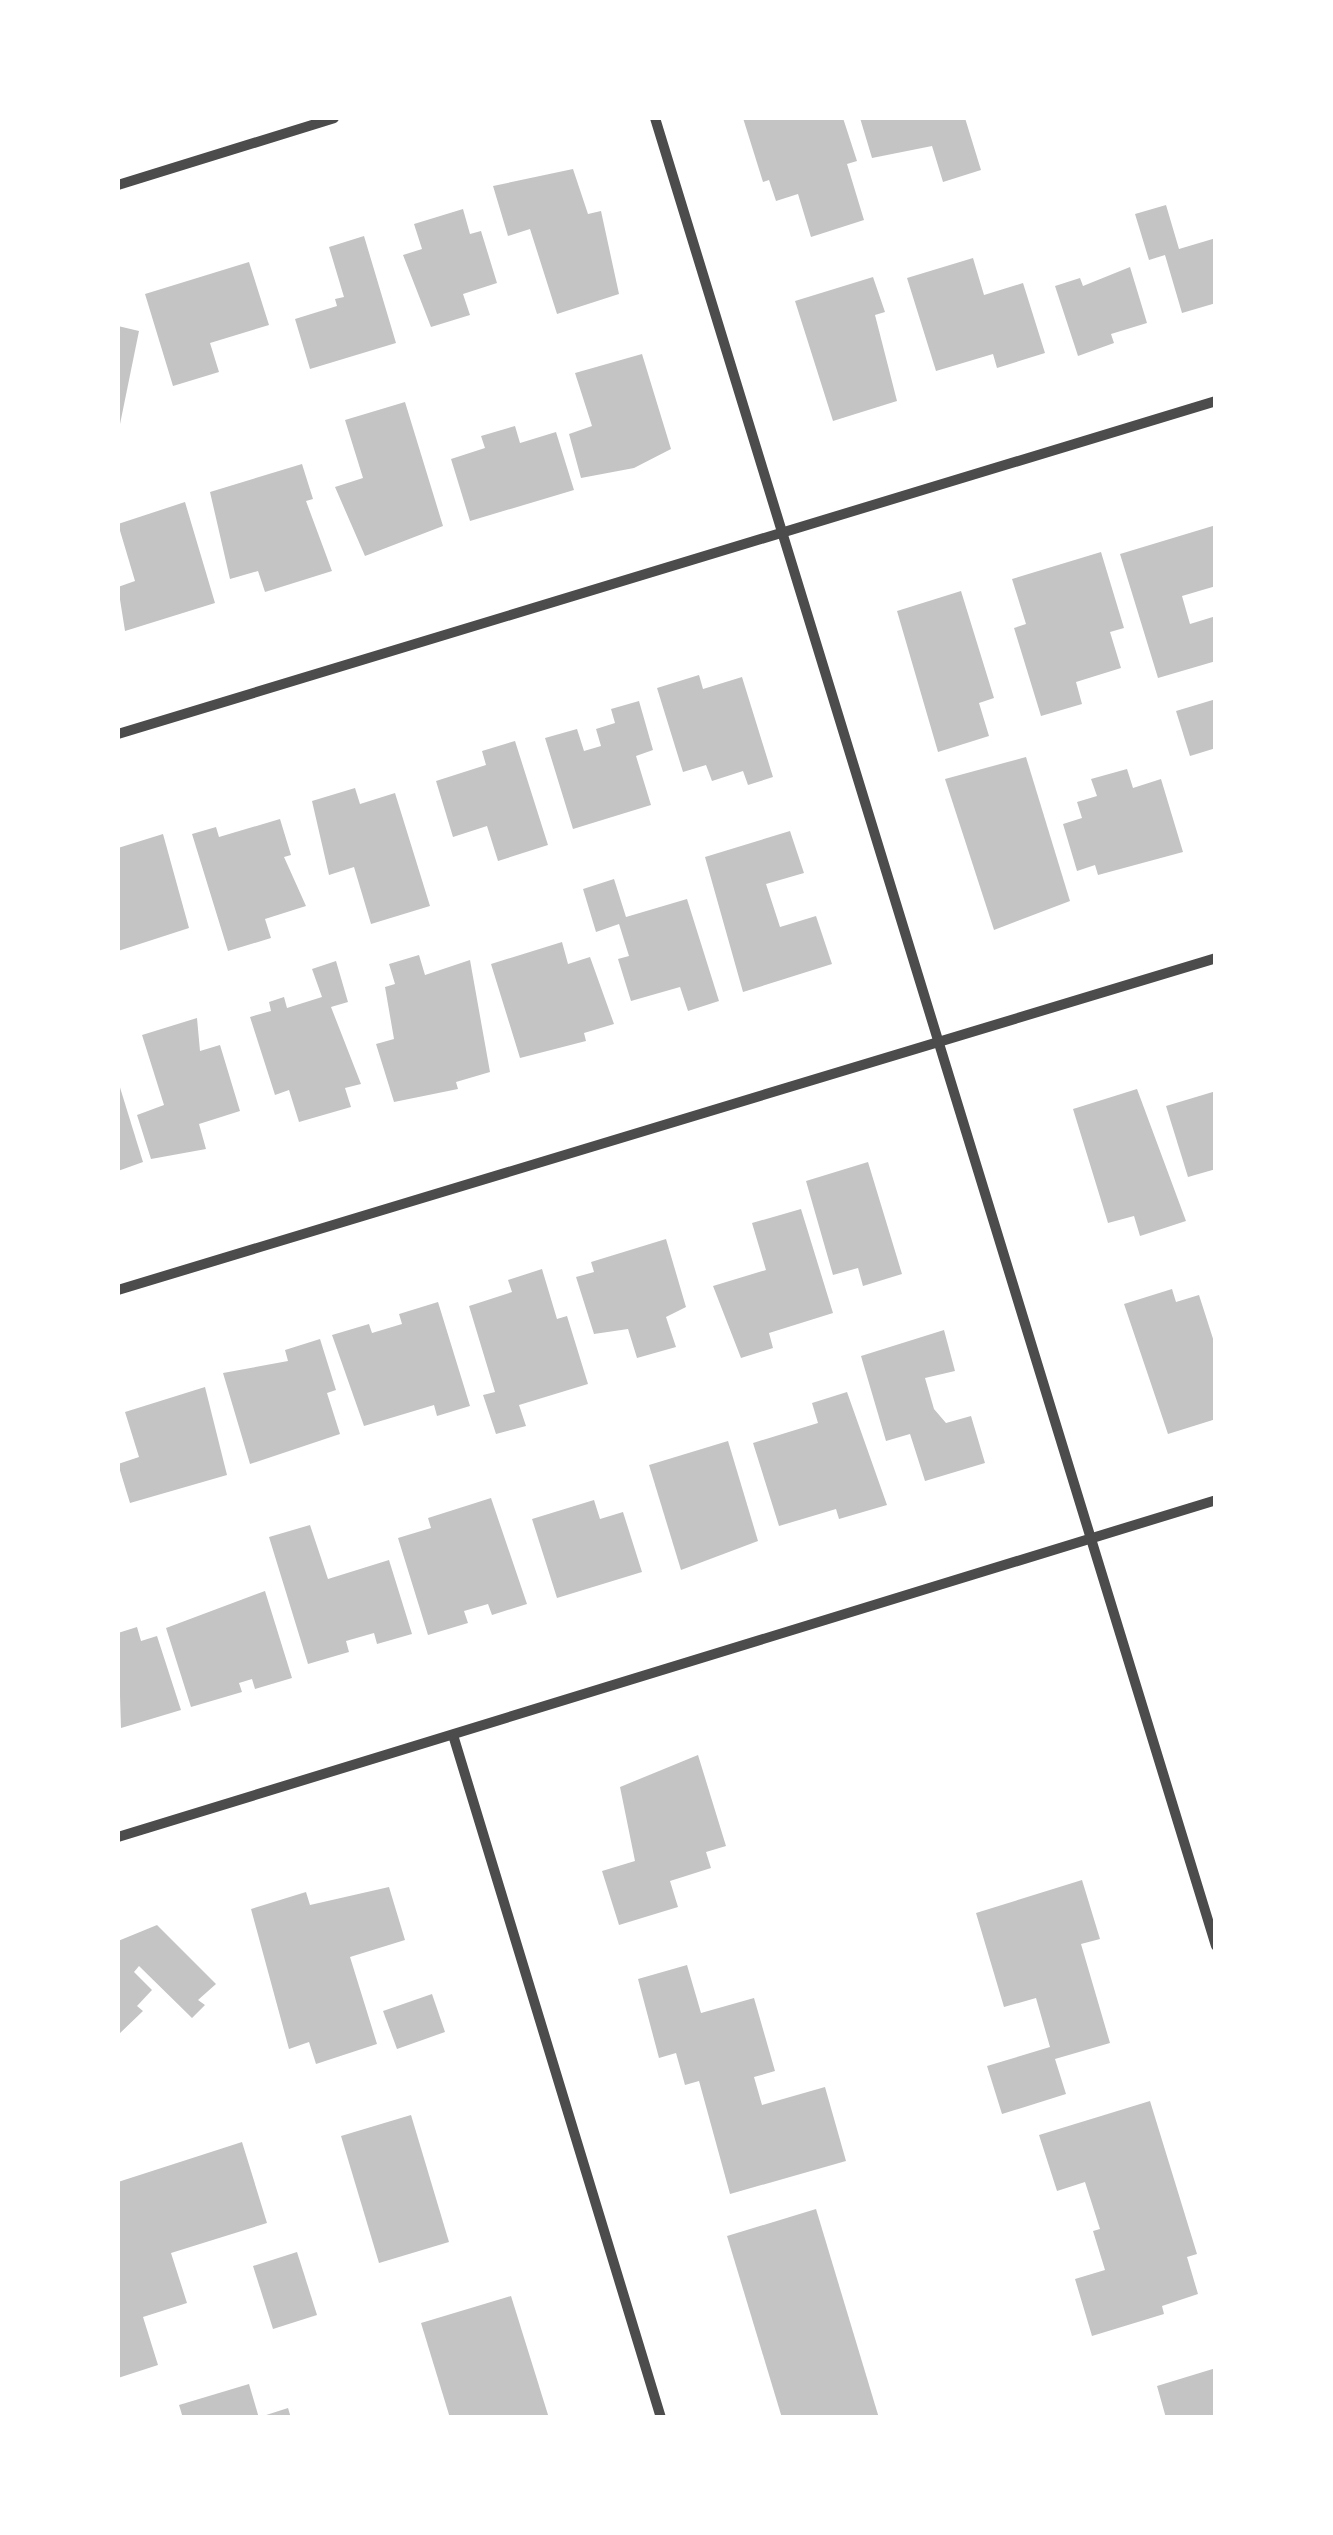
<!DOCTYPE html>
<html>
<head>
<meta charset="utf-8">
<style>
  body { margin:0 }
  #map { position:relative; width:1333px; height:2535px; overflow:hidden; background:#fff; font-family:"PT Serif",serif }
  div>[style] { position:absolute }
  .building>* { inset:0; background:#c4c4c4 }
  .minor>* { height:10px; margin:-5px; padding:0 5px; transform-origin:5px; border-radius:5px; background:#4c4c4c }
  span { translate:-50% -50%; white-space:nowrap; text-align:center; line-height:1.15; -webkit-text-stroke:10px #fff; paint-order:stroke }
  .frame { position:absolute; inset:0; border:120px solid #fff; pointer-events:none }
</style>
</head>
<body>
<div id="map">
  <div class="building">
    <div style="clip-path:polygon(743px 118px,843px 118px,857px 161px,847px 164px,864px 220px,811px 237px,798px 194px,776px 201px,769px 180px,763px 182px)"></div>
    <div style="clip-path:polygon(860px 118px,965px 118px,981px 170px,943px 182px,932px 146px,872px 158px)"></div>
    <div style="clip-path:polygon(573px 169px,588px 214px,601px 211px,619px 294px,557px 314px,530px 229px,508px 236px,493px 186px)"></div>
    <div style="clip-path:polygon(1166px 205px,1179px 249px,1216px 238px,1216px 303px,1182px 313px,1165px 255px,1149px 260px,1135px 214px)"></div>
    <div style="clip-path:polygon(463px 209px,470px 234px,481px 231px,497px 283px,463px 294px,470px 315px,431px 327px,403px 255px,422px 249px,414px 224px)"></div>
    <div style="clip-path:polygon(364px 236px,396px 343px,310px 369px,295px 319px,337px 306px,335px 299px,344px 297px,329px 247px)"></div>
    <div style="clip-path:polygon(973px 258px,984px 295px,1023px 283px,1045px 353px,997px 368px,993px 354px,936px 371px,907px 278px)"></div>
    <div style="clip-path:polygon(249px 262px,269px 325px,210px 343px,219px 372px,173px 386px,145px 294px)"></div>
    <div style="clip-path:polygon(1130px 267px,1147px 323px,1111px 334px,1114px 343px,1078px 356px,1055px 286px,1080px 278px,1083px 286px)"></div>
    <div style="clip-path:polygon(873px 277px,885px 312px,875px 315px,897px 401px,833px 421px,795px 301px)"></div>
    <div style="clip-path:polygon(118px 326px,139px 331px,119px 429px,118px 428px)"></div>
    <div style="clip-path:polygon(642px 354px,671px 449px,634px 468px,581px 478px,569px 434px,592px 426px,575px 373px)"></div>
    <div style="clip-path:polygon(405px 402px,443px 526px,365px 556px,335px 487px,363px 478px,345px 420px)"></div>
    <div style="clip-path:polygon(515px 426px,520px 443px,556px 432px,574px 490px,470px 521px,451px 459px,485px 448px,481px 436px)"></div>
    <div style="clip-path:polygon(302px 464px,313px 499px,306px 501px,332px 571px,265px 592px,258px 571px,230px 579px,210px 492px)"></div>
    <div style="clip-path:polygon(185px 502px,215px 603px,125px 631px,118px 587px,135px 581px,118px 524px)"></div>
    <div style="clip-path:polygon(1216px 525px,1216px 586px,1182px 596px,1190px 624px,1216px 616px,1216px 661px,1158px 678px,1120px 554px)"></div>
    <div style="clip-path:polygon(1101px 552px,1124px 628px,1110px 632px,1121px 668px,1076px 682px,1082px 704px,1041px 716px,1014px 628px,1026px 624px,1012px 579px)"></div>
    <div style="clip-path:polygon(961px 591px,994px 698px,979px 703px,989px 736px,938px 752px,897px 611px)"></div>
    <div style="clip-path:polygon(699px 675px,703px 689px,742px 677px,773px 777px,748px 785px,743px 771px,712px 781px,706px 765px,683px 772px,657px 688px)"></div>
    <div style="clip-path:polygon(1216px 699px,1216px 748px,1190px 756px,1176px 711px)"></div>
    <div style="clip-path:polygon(639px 701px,653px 750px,636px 756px,651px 805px,573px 829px,545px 738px,577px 729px,584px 751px,601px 746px,596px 729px,615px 723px,611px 709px)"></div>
    <div style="clip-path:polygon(515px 741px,548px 845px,498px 861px,487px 826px,453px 837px,436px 781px,486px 765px,482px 751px)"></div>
    <div style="clip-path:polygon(1026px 757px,1070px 901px,994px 930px,945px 779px)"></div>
    <div style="clip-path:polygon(1127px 769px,1133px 788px,1161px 779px,1183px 852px,1098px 875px,1095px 865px,1077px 871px,1063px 824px,1082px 818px,1077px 802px,1097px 796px,1091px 779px)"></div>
    <div style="clip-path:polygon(355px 788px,360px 804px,395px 793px,430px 906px,371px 924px,354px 867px,329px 875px,312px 801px)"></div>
    <div style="clip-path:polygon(280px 819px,291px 855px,284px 857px,306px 906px,265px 919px,271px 938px,228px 951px,192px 834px,216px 827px,219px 837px)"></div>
    <div style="clip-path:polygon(790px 831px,804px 873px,766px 884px,780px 927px,816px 916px,832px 964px,743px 992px,705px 857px)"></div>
    <div style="clip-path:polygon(163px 834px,189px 928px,118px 951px,118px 848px)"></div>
    <div style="clip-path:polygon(614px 879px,626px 917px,687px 899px,719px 1001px,688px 1011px,680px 987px,631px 1001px,618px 959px,629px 956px,619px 924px,596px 932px,583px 889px)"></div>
    <div style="clip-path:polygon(562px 942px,568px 964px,590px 957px,614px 1024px,584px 1033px,586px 1041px,520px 1058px,491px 964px)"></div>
    <div style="clip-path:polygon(419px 955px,425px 975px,470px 960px,490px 1072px,456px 1082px,458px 1089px,394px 1102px,376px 1044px,394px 1039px,385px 987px,395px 984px,389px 964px)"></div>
    <div style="clip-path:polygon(336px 961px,348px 1002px,331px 1007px,361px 1084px,345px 1088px,351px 1107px,299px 1122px,289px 1090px,275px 1095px,250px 1017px,271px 1011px,269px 1002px,284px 997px,287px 1008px,322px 997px,312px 969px)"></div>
    <div style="clip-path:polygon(197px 1018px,200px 1051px,220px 1045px,240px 1111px,199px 1124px,206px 1149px,151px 1159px,137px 1115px,164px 1105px,142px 1035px)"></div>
    <div style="clip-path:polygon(118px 1081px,143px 1162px,118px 1171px)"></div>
    <div style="clip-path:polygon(1137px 1089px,1186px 1221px,1140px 1236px,1134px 1216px,1108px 1223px,1073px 1109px)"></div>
    <div style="clip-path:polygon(1216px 1091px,1216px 1169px,1188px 1177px,1166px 1106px)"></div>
    <div style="clip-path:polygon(868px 1162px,902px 1274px,863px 1286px,858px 1268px,833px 1275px,806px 1181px)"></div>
    <div style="clip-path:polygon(801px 1209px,833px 1313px,769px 1333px,773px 1348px,741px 1358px,713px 1286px,766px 1270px,752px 1223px)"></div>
    <div style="clip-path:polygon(666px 1239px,686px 1307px,666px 1317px,676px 1347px,637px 1358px,628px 1329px,594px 1334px,576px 1277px,594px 1272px,591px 1262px)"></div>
    <div style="clip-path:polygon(542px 1269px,557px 1319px,567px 1316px,588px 1384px,519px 1405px,526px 1426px,496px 1434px,483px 1395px,495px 1392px,469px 1306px,512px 1292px,508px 1280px)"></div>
    <div style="clip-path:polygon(1172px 1289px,1176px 1302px,1199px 1295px,1216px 1348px,1216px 1419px,1168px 1434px,1124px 1304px)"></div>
    <div style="clip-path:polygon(438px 1302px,470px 1406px,437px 1416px,434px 1405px,364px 1426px,332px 1335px,369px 1324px,372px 1333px,402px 1324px,399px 1314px)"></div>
    <div style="clip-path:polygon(944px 1330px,955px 1371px,925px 1378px,934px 1409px,946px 1423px,971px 1416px,985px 1463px,925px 1481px,910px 1434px,886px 1441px,861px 1356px)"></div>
    <div style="clip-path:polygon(320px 1339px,336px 1390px,327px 1393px,340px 1434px,250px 1464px,223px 1373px,288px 1361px,285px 1350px)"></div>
    <div style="clip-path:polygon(205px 1387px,227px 1475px,130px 1503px,118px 1464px,139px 1457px,125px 1412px)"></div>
    <div style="clip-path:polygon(847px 1392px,887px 1505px,839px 1519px,836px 1509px,779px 1526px,753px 1443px,818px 1423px,812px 1403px)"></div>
    <div style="clip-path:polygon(728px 1441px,758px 1541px,681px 1570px,649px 1465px)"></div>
    <div style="clip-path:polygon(491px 1498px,527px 1604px,492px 1615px,488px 1604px,464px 1611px,468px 1623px,428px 1635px,398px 1538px,431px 1528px,428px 1518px)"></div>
    <div style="clip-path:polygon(594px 1500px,600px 1519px,623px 1512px,642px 1572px,557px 1598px,532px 1519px)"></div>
    <div style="clip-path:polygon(310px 1525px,328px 1579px,389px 1560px,412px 1634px,377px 1644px,374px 1633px,346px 1641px,349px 1652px,308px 1664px,269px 1537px)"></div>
    <div style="clip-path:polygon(265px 1591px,292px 1678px,255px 1689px,252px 1679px,239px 1683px,242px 1692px,191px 1707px,166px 1628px)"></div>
    <div style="clip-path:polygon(137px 1627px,141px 1641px,157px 1636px,181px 1710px,121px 1728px,118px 1633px)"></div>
    <div style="clip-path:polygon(698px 1755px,726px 1846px,706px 1852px,711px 1868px,670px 1881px,678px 1907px,619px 1925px,602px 1871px,635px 1861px,620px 1787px)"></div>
    <div style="clip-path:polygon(1082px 1880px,1100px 1939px,1081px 1944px,1110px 2043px,1055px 2059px,1066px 2094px,1002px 2114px,987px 2066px,1050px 2047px,1036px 1998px,1004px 2007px,976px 1913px)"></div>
    <div style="clip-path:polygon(389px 1887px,405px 1940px,350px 1957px,377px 2044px,316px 2064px,309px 2042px,289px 2049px,251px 1909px,306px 1892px,310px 1905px)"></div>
    <div style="clip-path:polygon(157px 1925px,216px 1984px,198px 2000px,205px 2005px,192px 2018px,139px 1966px,134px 1972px,152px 1990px,137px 2006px,143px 2011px,118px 2035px,118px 1941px)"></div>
    <div style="clip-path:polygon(687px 1965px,701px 2013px,754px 1998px,775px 2071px,754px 2077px,762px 2105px,825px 2087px,846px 2161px,730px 2194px,699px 2081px,685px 2085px,676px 2053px,659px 2058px,638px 1979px)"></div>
    <div style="clip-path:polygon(432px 1994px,445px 2032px,397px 2049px,383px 2011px)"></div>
    <div style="clip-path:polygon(1150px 2101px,1197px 2254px,1187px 2257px,1198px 2294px,1162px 2306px,1164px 2314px,1092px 2336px,1075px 2279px,1105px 2270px,1093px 2231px,1100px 2229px,1085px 2182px,1057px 2191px,1039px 2135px)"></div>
    <div style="clip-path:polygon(411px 2115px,449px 2242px,379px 2263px,341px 2136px)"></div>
    <div style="clip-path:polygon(242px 2142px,267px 2223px,171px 2253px,187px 2303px,143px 2317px,158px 2365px,118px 2378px,118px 2182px)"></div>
    <div style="clip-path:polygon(816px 2209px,879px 2418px,782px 2418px,727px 2236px)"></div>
    <div style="clip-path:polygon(297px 2252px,317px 2315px,273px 2329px,253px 2266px)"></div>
    <div style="clip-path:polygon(511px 2296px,549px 2418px,450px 2418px,421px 2323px)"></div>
    <div style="clip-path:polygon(1216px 2368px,1216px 2418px,1166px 2418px,1157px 2386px)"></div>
    <div style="clip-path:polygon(249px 2384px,259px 2418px,183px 2418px,179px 2405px)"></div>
    <div style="clip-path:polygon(288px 2408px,291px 2418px,260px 2418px,260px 2417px)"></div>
  </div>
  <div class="minor">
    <div style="left:655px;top:118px;width:1912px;rotate:72.94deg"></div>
    <div style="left:118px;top:185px;width:226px;rotate:-17.2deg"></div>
    <div style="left:118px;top:734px;width:1147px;rotate:-16.87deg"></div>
    <div style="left:118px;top:1290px;width:1147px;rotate:-16.82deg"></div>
    <div style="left:453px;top:1735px;width:714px;rotate:73.06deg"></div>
    <div style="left:118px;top:1837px;width:1149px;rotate:-17.06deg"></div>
  </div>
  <div class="frame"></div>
</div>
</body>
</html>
